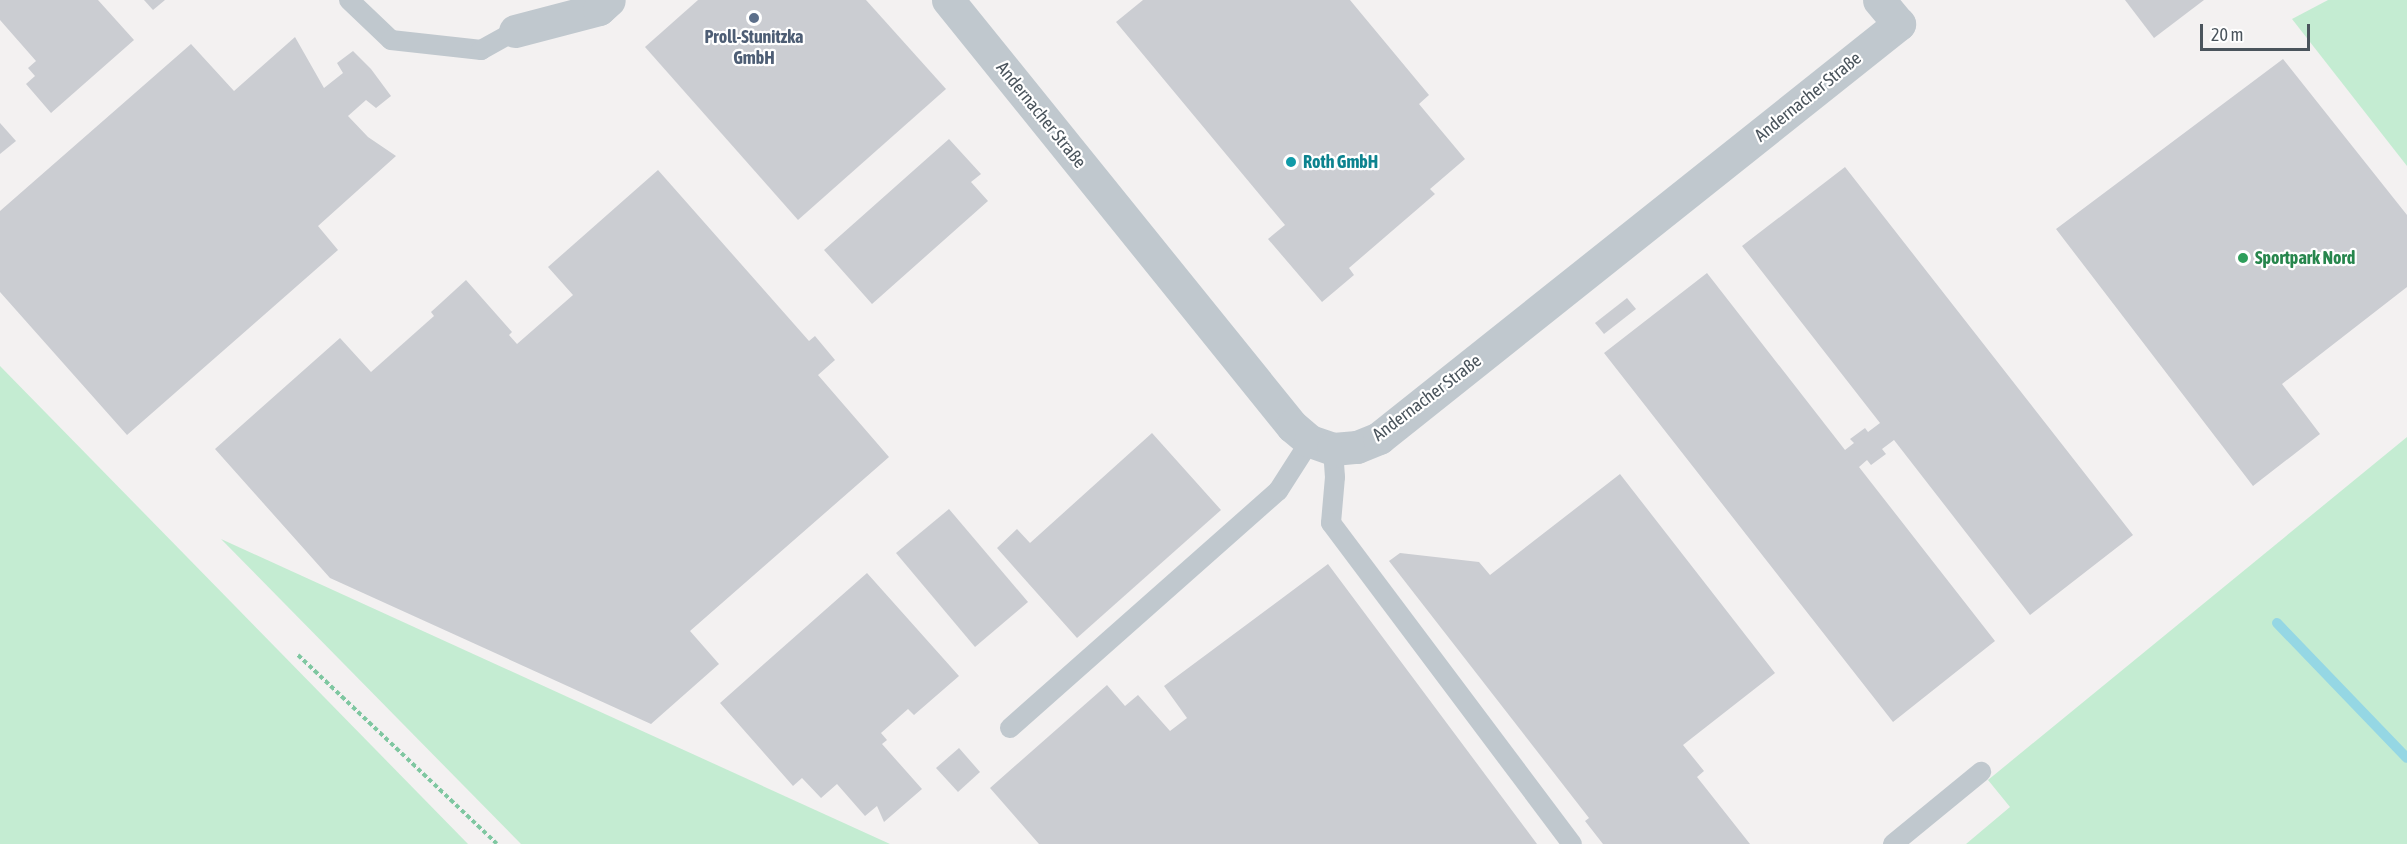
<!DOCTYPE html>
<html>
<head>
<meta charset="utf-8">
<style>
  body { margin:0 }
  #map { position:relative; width:2407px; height:844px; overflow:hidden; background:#f3f1f1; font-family:"Asap Condensed",sans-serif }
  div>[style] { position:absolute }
  .green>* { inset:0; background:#c4ecd2 }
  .stream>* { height:10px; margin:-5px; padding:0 5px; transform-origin:5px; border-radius:5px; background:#95d7e4 }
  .building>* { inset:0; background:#cbcdd2 }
  .path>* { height:4px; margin-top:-2px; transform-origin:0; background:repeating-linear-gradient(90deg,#7fc7a1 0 4.5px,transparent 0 7.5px) }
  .lane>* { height:20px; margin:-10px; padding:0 10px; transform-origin:10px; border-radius:10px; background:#c0c8ce }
  .street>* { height:33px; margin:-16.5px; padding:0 16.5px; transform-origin:16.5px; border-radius:16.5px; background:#c0c8ce }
  .dots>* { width:16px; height:16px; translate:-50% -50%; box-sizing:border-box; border:3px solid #fff; border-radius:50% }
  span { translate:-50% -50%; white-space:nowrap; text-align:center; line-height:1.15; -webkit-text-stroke:4.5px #fff; paint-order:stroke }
  .service-label { font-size:18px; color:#4e5e75; font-weight:700 }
  .street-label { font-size:18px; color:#4a545c }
  .culture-label { font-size:18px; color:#0d838f; font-weight:700 }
  .left { translate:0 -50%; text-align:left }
  .leisure-label { font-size:18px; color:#27864d; font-weight:700 }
  .scale { position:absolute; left:2200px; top:24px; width:110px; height:27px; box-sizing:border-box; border:3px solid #4a545c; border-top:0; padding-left:8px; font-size:18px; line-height:21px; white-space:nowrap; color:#4a545c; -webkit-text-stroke:4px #fff; paint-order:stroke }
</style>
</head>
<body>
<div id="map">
  <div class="green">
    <div style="clip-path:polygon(2328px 0,2407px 0,2407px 166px,2292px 19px)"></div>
    <div style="clip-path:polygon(0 366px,468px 844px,0 844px)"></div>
    <div style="clip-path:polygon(2407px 437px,2407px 844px,1966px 844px,2010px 807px,1988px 780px)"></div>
    <div style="clip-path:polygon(221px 539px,890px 844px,521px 844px)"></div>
  </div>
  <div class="stream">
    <div style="left:2277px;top:623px;width:187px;rotate:46.1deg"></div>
  </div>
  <div class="building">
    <div style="clip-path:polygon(0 0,98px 0,134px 40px,51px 113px,26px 84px,35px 76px,28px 68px,36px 61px,0 20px)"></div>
    <div style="clip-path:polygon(144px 0,165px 0,153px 10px)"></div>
    <div style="clip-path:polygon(698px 0,866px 0,946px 89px,798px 220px,645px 47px)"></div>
    <div style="clip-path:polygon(1143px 0,1350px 0,1429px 95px,1419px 104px,1465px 159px,1430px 189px,1435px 194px,1349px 268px,1354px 275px,1322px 302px,1268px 239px,1285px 225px,1116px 22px)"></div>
    <div style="clip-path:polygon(2125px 0,2204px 0,2154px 38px)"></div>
    <div style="clip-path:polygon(295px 37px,324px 88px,343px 73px,337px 63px,353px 51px,371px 69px,391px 96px,376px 108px,366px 100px,348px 116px,368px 137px,396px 156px,318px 226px,338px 250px,127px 435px,0 292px,0 211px,191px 44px,234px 91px)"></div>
    <div style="clip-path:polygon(2283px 59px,2407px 215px,2407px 287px,2282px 384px,2320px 434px,2253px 486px,2056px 229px)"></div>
    <div style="clip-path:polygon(0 123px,16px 141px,0 154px)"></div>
    <div style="clip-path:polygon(949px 139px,981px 174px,971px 182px,988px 201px,872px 304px,824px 250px)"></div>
    <div style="clip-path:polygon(1845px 167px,2133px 535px,2030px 615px,1894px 440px,1882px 449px,1886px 454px,1871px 465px,1867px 460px,1859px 467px,1995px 641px,1893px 722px,1604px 353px,1707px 273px,1845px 450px,1854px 443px,1850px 439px,1865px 428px,1868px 432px,1880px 423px,1742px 246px)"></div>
    <div style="clip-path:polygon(658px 170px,809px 341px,815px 336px,835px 360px,818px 375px,889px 457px,690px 631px,719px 664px,651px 724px,330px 578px,215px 449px,340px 338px,371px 372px,434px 316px,431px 312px,466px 280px,512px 332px,509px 335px,517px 344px,573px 295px,548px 267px)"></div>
    <div style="clip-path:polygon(1627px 298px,1636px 309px,1604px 334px,1595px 323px)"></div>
    <div style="clip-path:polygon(1152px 433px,1221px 510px,1077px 638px,997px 548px,1017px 529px,1030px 543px)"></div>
    <div style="clip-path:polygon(1620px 474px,1775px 673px,1683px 745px,1704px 771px,1697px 777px,1750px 844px,1603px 844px,1585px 821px,1589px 818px,1389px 561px,1400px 553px,1479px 562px,1490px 575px)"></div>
    <div style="clip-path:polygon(949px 509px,1028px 602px,975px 647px,896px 553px)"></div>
    <div style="clip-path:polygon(1328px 564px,1537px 844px,1039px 844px,990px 788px,1107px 685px,1125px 706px,1138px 695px,1170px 731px,1187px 718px,1164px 686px)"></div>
    <div style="clip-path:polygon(867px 573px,959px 676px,914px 715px,908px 709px,881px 733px,887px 740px,882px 744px,922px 789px,884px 822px,877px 806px,865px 816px,837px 784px,821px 798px,802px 778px,793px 786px,720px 703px)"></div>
    <div style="clip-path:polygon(959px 748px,980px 772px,958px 792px,936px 768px)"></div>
  </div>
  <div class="path">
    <div style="left:298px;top:655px;width:274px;rotate:43.5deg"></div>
  </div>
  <div class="lane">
    <div style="left:349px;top:0;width:58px;rotate:43.6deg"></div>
    <div style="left:391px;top:40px;width:91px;rotate:6.3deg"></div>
    <div style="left:481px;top:50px;width:39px;rotate:-29deg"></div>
    <div style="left:1333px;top:449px;width:28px;rotate:86deg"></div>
    <div style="left:1335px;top:477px;width:46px;rotate:95deg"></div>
    <div style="left:1331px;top:523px;width:401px;rotate:53.1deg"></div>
    <div style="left:1010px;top:728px;width:358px;rotate:-41.5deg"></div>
    <div style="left:1278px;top:491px;width:59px;rotate:-57.4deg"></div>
    <div style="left:1893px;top:844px;width:114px;rotate:-39.3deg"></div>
  </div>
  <div class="street">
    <div style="left:948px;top:0;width:548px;rotate:51.08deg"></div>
    <div style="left:1292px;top:426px;width:23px;rotate:40deg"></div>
    <div style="left:1310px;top:441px;width:24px;rotate:19deg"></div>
    <div style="left:1333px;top:449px;width:24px;rotate:-5deg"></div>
    <div style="left:1357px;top:447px;width:24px;rotate:-22deg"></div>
    <div style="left:1379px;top:438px;width:665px;rotate:-38.53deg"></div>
    <div style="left:1899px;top:24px;width:31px;rotate:-130deg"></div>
    <div style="left:515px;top:31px;width:87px;rotate:-14.7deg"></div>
    <div style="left:599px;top:9px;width:13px;rotate:-42deg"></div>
  </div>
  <div class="dots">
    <div style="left:754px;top:18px;background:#5c6f8a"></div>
    <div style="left:1291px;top:162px;background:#0f9aa8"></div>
    <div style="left:2243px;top:258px;background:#2e9e5b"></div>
  </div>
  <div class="service-label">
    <span style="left:754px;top:48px">Proll-Stunitzka<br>GmbH</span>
  </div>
  <div class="street-label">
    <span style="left:1808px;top:97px;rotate:-39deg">Andernacher Straße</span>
    <span style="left:1041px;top:115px;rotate:51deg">Andernacher Straße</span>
    <span style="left:1427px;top:398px;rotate:-37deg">Andernacher Straße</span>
  </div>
  <div class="culture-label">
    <span class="left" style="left:1303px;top:162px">Roth GmbH</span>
  </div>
  <div class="leisure-label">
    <span class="left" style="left:2255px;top:258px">Sportpark Nord</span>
  </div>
  <div class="scale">20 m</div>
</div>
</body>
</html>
